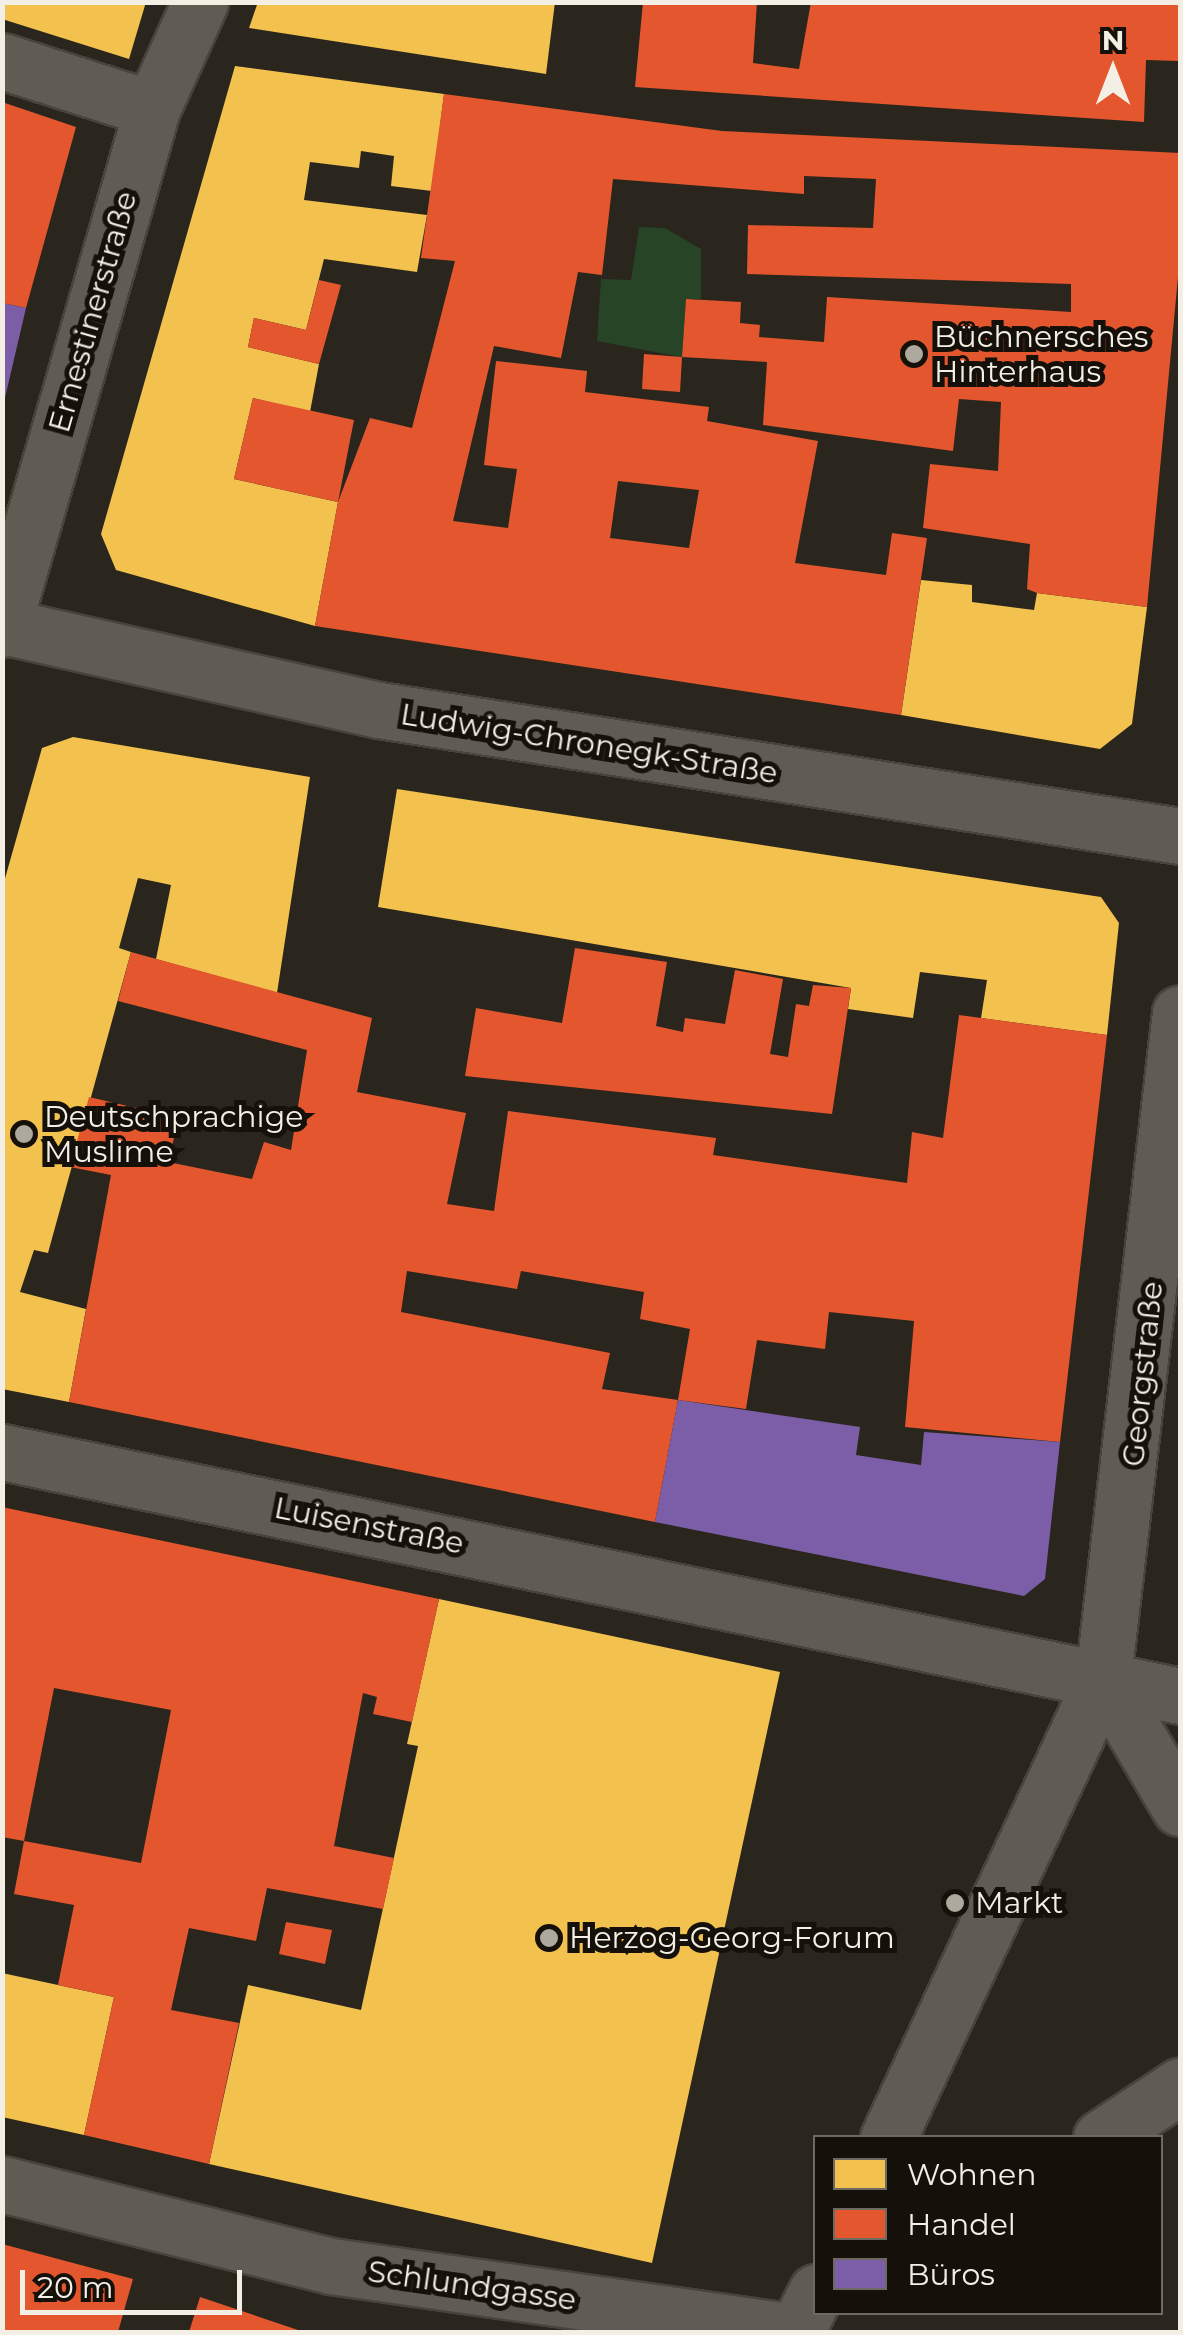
<!DOCTYPE html>
<html>
<head>
<meta charset="utf-8">
<style>
  body { margin:0 }
  #map { position:relative; width:1183px; height:2335px; overflow:hidden; background:#2a261d; font-family:Montserrat,sans-serif }
  div>[style] { position:absolute }
  .green>* { inset:0; background:#274426 }
  .homes>* { inset:0; background:#f2c14e }
  .shops>* { inset:0; background:#e4572e }
  .offices>* { inset:0; background:#7b5ea7 }
  .roads { filter:drop-shadow(2px 0 #47443c) drop-shadow(-2px 0 #47443c) drop-shadow(0 2px #47443c) drop-shadow(0 -2px #47443c) }
  .street>* { height:55px; margin:-27.5px; padding:0 27.5px; transform-origin:27.5px; border-radius:27.5px; background:#605c54 }
  .dots>* { width:28px; height:28px; translate:-50% -50%; box-sizing:border-box; border:5px solid #15110a; border-radius:50% }
  span { translate:-50% -50%; white-space:nowrap; text-align:center; line-height:1.15; -webkit-text-stroke:10px #15110a; paint-order:stroke }
  .street-label { font-size:30px; color:#f4efe4 }
  .poi-label { font-size:30px; color:#f4efe4 }
  .left { translate:0 -50%; text-align:left }
  .frame { position:absolute; inset:0; border:5px solid #f4efe4; pointer-events:none }
  .legend { position:absolute; left:813px; top:2135px; width:350px; height:180px; box-sizing:border-box; background:#15110a; border:2px solid #6e6a61; margin:0; padding:12px 18px; list-style:none; font-size:30px; color:#f4efe4 }
  .legend li { display:flex; align-items:center; gap:20px; height:50px }
  .legend b { width:50px; border:2px solid #6e6a61 }
  .north { position:absolute; left:1063px; top:20px; width:100px; height:100px; -webkit-text-stroke:8px #15110a; paint-order:stroke; rotate:0deg; font-size:28px; font-weight:700; line-height:40px; text-align:center; color:#f4efe4 }
  .north::after { content:''; display:block; margin:auto; width:35px; height:45px; background:#f4efe4; clip-path:polygon(50% 0,100% 100%,50% 72%,0 100%) }
  .scale { position:absolute; left:20px; top:2270px; width:222px; height:45px; box-sizing:border-box; border:5px solid #f4efe4; border-top:0; padding-left:12px; font-size:30px; line-height:35px; white-space:nowrap; color:#f4efe4; -webkit-text-stroke:8px #15110a; paint-order:stroke }
</style>
</head>
<body>
<div id="map">
  <div class="green">
    <div style="clip-path:polygon(639px 227px,665px 228px,701px 249px,701px 299px,686px 299px,682px 357px,597px 341px,601px 279px,631px 280px)"></div>
  </div>
  <div class="homes">
    <div style="clip-path:polygon(2px 2px,146px 2px,129px 59px,2px 19px)"></div>
    <div style="clip-path:polygon(258px 2px,555px 2px,546px 74px,249px 28px)"></div>
    <div style="clip-path:polygon(235px 66px,444px 94px,432px 191px,391px 186px,394px 156px,361px 151px,359px 168px,310px 162px,304px 200px,427px 215px,417px 272px,324px 259px,306px 330px,254px 318px,248px 347px,319px 364px,310px 412px,253px 398px,234px 479px,338px 502px,315px 626px,116px 570px,101px 534px)"></div>
    <div style="clip-path:polygon(921px 580px,972px 585px,972px 602px,1034px 610px,1037px 593px,1147px 607px,1132px 724px,1100px 749px,901px 715px)"></div>
    <div style="clip-path:polygon(73px 737px,310px 777px,277px 993px,156px 959px,171px 885px,138px 878px,119px 948px,131px 952px,48px 1253px,34px 1250px,20px 1292px,86px 1309px,69px 1402px,2px 1389px,2px 889px,42px 748px)"></div>
    <div style="clip-path:polygon(397px 789px,1101px 897px,1119px 923px,1107px 1035px,981px 1018px,987px 980px,920px 972px,913px 1018px,848px 1009px,851px 988px,378px 907px)"></div>
    <div style="clip-path:polygon(439px 1599px,780px 1672px,652px 2263px,209px 2164px,248px 1985px,361px 2010px,418px 1746px,407px 1744px)"></div>
    <div style="clip-path:polygon(2px 1973px,114px 1997px,84px 2135px,2px 2117px)"></div>
  </div>
  <div class="shops">
    <div style="clip-path:polygon(643px 2px,757px 2px,753px 63px,799px 69px,811px 2px,1180px 2px,1180px 61px,1146px 60px,1144px 122px,635px 87px)"></div>
    <div style="clip-path:polygon(evenodd,444px 94px,722px 131px,1180px 153px,1180px 256px,1147px 607px,1037px 593px,1027px 589px,1030px 544px,923px 528px,930px 464px,998px 471px,1001px 402px,959px 399px,953px 451px,763px 425px,767px 362px,682px 357px,686px 299px,741px 302px,740px 323px,760px 325px,759px 337px,824px 342px,827px 297px,1071px 312px,1071px 284px,747px 274px,748px 225px,873px 228px,876px 179px,804px 176px,804px 194px,613px 179px,602px 275px,578px 272px,561px 358px,494px 346px,453px 521px,508px 528px,517px 469px,484px 465px,496px 361px,587px 371px,585px 392px,709px 407px,707px 421px,818px 441px,795px 563px,886px 575px,892px 533px,927px 538px,901px 715px,315px 626px,338px 502px,370px 418px,412px 428px,455px 261px,421px 258px,444px 94px,618px 481px,699px 490px,689px 548px,610px 538px,618px 481px)"></div>
    <div style="clip-path:polygon(2px 102px,76px 127px,26px 308px,2px 303px)"></div>
    <div style="clip-path:polygon(319px 280px,341px 285px,319px 364px,248px 347px,254px 318px,306px 330px)"></div>
    <div style="clip-path:polygon(644px 354px,682px 357px,680px 392px,642px 389px)"></div>
    <div style="clip-path:polygon(253px 398px,354px 420px,338px 502px,234px 479px)"></div>
    <div style="clip-path:polygon(575px 948px,667px 962px,656px 1026px,683px 1032px,685px 1018px,725px 1024px,735px 970px,783px 979px,770px 1054px,788px 1057px,796px 1004px,809px 1006px,813px 985px,851px 988px,832px 1114px,465px 1076px,476px 1008px,562px 1023px)"></div>
    <div style="clip-path:polygon(131px 952px,372px 1018px,357px 1092px,466px 1113px,447px 1204px,494px 1211px,508px 1111px,716px 1138px,713px 1155px,907px 1183px,912px 1132px,943px 1138px,959px 1015px,1107px 1035px,1060px 1442px,905px 1427px,914px 1321px,829px 1312px,825px 1349px,757px 1340px,746px 1409px,678px 1400px,690px 1329px,640px 1319px,644px 1292px,521px 1271px,517px 1289px,407px 1271px,401px 1312px,610px 1353px,602px 1389px,678px 1400px,655px 1522px,69px 1402px,111px 1175px,70px 1167px,89px 1097px,179px 1118px,168px 1162px,252px 1179px,264px 1142px,291px 1150px,307px 1050px,118px 1001px)"></div>
    <div style="clip-path:polygon(2px 1507px,439px 1599px,412px 1722px,373px 1714px,377px 1697px,363px 1693px,334px 1846px,394px 1858px,383px 1909px,267px 1888px,256px 1941px,189px 1928px,171px 2010px,239px 2023px,209px 2164px,84px 2135px,114px 1997px,58px 1985px,74px 1905px,14px 1894px,24px 1841px,141px 1863px,171px 1710px,54px 1688px,24px 1841px,2px 1837px)"></div>
    <div style="clip-path:polygon(286px 1922px,332px 1930px,325px 1964px,279px 1954px)"></div>
    <div style="clip-path:polygon(2px 2244px,133px 2279px,118px 2332px,2px 2332px)"></div>
    <div style="clip-path:polygon(200px 2297px,304px 2332px,189px 2332px)"></div>
  </div>
  <div class="offices">
    <div style="clip-path:polygon(2px 303px,26px 308px,4px 402px,2px 402px)"></div>
    <div style="clip-path:polygon(678px 1400px,860px 1427px,856px 1455px,921px 1465px,924px 1432px,1060px 1442px,1045px 1579px,1024px 1596px,655px 1522px)"></div>
  </div>
  <div class="roads">
    <div class="street">
      <div style="left:2px;top:61px;width:157px;rotate:17.7deg"></div>
      <div style="left:3px;top:626px;width:385px;rotate:12.6deg"></div>
      <div style="left:379px;top:710px;width:811px;rotate:8.94deg"></div>
      <div style="left:2px;top:629px;width:541px;rotate:-73.91deg"></div>
      <div style="left:152px;top:109px;width:117px;rotate:-65.8deg"></div>
      <div style="left:2px;top:1452px;width:1203px;rotate:11.7deg"></div>
      <div style="left:1103px;top:1678px;width:151px;rotate:59.4deg"></div>
      <div style="left:888px;top:2138px;width:508px;rotate:-64.95deg"></div>
      <div style="left:1103px;top:1678px;width:669px;rotate:-83.4deg"></div>
      <div style="left:1101px;top:2138px;width:95px;rotate:-33.4deg"></div>
      <div style="left:2px;top:2184px;width:339px;rotate:14deg"></div>
      <div style="left:331px;top:2266px;width:470px;rotate:8.1deg"></div>
      <div style="left:796px;top:2332px;width:45px;rotate:-63.4deg"></div>
    </div>
  </div>
  <div class="dots">
    <div style="left:914px;top:354px;background:#ada99e"></div>
    <div style="left:24px;top:1134px;background:#ada99e"></div>
    <div style="left:955px;top:1903px;background:#ada99e"></div>
    <div style="left:549px;top:1938px;background:#ada99e"></div>
  </div>
  <div class="street-label">
    <span style="left:93px;top:312px;rotate:-74deg">Ernestinerstraße</span>
    <span style="left:589px;top:744px;rotate:9deg">Ludwig-Chronegk-Straße</span>
    <span style="left:1143px;top:1374px;rotate:-84deg">Georgstraße</span>
    <span style="left:369px;top:1526px;rotate:11deg">Luisenstraße</span>
    <span style="left:472px;top:2286px;rotate:8deg">Schlundgasse</span>
  </div>
  <div class="poi-label">
    <span class="left" style="left:934px;top:354px">Büchnersches<br>Hinterhaus</span>
    <span class="left" style="left:44px;top:1134px">Deutschprachige<br>Muslime</span>
    <span class="left" style="left:975px;top:1903px">Markt</span>
    <span class="left" style="left:569px;top:1938px">Herzog-Georg-Forum</span>
  </div>
  <div class="frame"></div>
  <ul class="legend">
  <li><b style="height:28px;background:#f2c14e"></b>Wohnen</li>
  <li><b style="height:28px;background:#e4572e"></b>Handel</li>
  <li><b style="height:28px;background:#7b5ea7"></b>Büros</li>
  </ul>
  <div class="north">N</div>
  <div class="scale">20 m</div>
</div>
</body>
</html>
